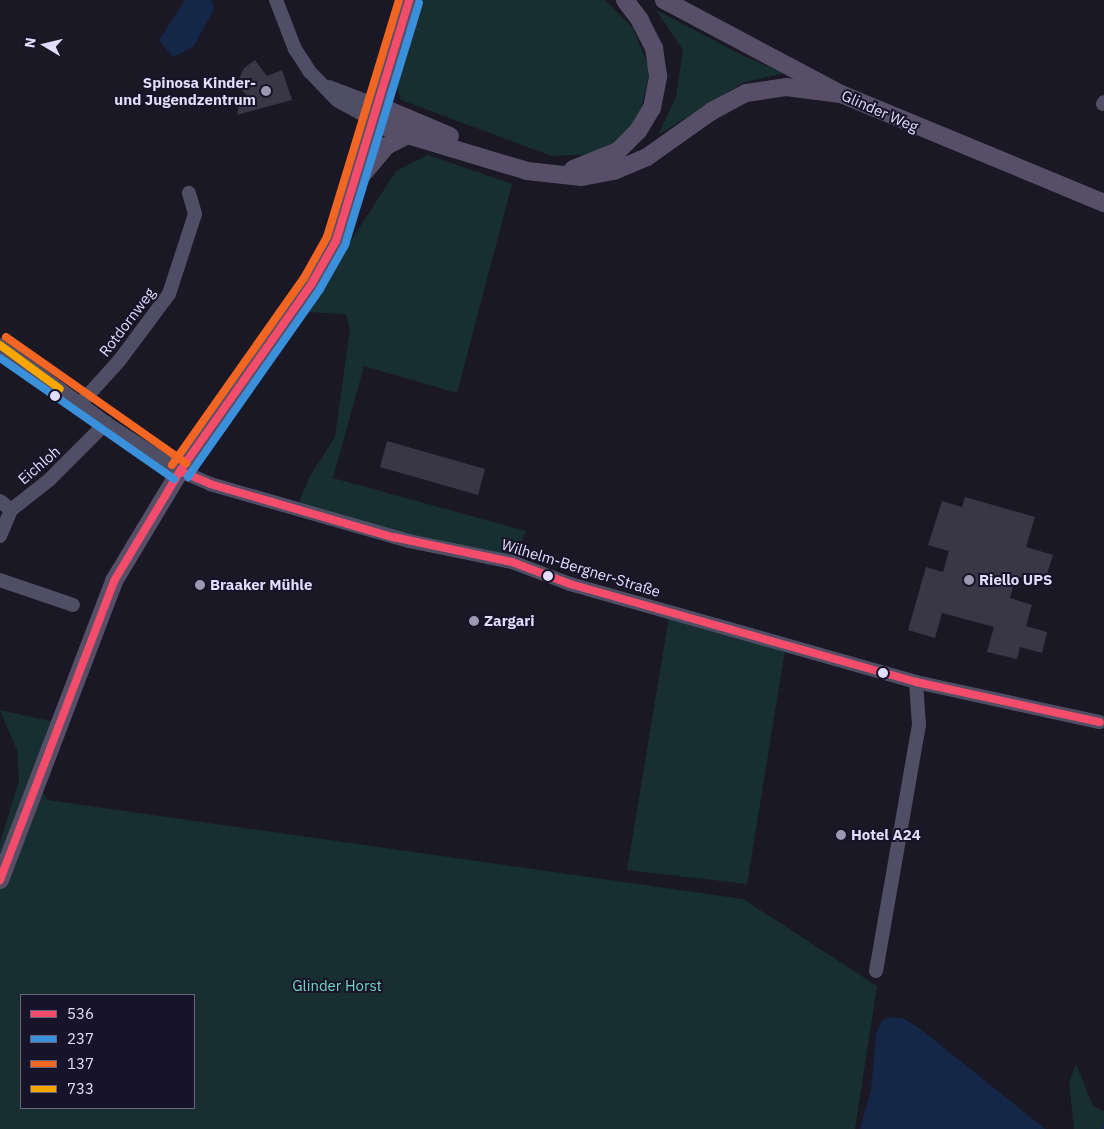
<!DOCTYPE html>
<html>
<head>
<meta charset="utf-8">
<style>
  body { margin:0 }
  #map { position:relative; width:1104px; height:1129px; overflow:hidden; background:#1a1824; font-family:"IBM Plex Sans",sans-serif }
  div>[style] { position:absolute }
  .green>* { inset:0; background:#172f30 }
  .water>* { inset:0; background:#142749 }
  .stream>* { height:3px; margin:-1.5px; padding:0 1.5px; transform-origin:1.5px; border-radius:1.5px; background:#142749 }
  .building>* { inset:0; background:#393645 }
  .minor>* { height:14px; margin:-7px; padding:0 7px; transform-origin:7px; border-radius:7px; background:#4f4e64 }
  .major>* { height:18px; margin:-9px; padding:0 9px; transform-origin:9px; border-radius:9px; background:#574f68 }
  .bus-1>* { height:8px; margin:-4px; padding:0 4px; transform-origin:4px; border-radius:4px; background:#f44d6c }
  .bus-2>* { height:8px; margin:-4px; padding:0 4px; transform-origin:4px; border-radius:4px; background:#3a90db }
  .bus-3>* { height:8px; margin:-4px; padding:0 4px; transform-origin:4px; border-radius:4px; background:#f26522 }
  .bus-4>* { height:8px; margin:-4px; padding:0 4px; transform-origin:4px; border-radius:4px; background:#f7a600 }
  .dots>* { width:14px; height:14px; translate:-50% -50%; box-sizing:border-box; border:2px solid #171329; border-radius:50% }
  span { translate:-50% -50%; white-space:nowrap; text-align:center; line-height:1.15; -webkit-text-stroke:4px #171329; paint-order:stroke }
  .poi-label { font-size:15px; color:#e1ddfc; font-weight:700 }
  .right { translate:-100% -50%; text-align:right }
  .left { translate:0 -50%; text-align:left }
  .street-label { font-size:15px; color:#e1ddfc }
  .park-label { font-size:15px; color:#6dd8be }
  .legend { position:absolute; left:20px; top:994px; width:175px; height:115px; box-sizing:border-box; background:#171329; border:1px solid #68647d; margin:0; padding:6px 9px; list-style:none; font-size:15px; color:#e1ddfc }
  .legend li { display:flex; align-items:center; gap:10px; height:25px }
  .legend b { width:25px; border:1px solid #68647d }
  .north { position:absolute; left:20px; top:20px; width:50px; height:50px; -webkit-text-stroke:4px #171329; paint-order:stroke; rotate:279deg; font-size:14px; font-weight:700; line-height:20px; text-align:center; color:#e1ddfc }
  .north::after { content:''; display:block; margin:auto; width:18px; height:22px; background:#e1ddfc; clip-path:polygon(50% 0,100% 100%,50% 72%,0 100%) }
</style>
</head>
<body>
<div id="map">
  <div class="green">
    <div style="clip-path:polygon(423px 0,605px 0,633px 28px,650px 70px,641px 109px,624px 140px,592px 154px,552px 156px,401px 100px,397px 88px)"></div>
    <div style="clip-path:polygon(656px 10px,744px 56px,784px 73px,742px 83px,658px 135px,676px 97px,683px 50px)"></div>
    <div style="clip-path:polygon(428px 155px,512px 184px,457px 393px,364px 366px,333px 478px,526px 531px,512px 562px,297px 507px,310px 476px,335px 437px,350px 329px,346px 314px,305px 312px,396px 171px)"></div>
    <div style="clip-path:polygon(670px 611px,786px 644px,747px 884px,627px 870px)"></div>
    <div style="clip-path:polygon(evenodd,0 710px,59px 723px,37px 785px,48px 800px,743px 899px,877px 986px,855px 1129px,0 1129px,0 843px,19px 780px,17px 750px,0 710px,21px 995px,194px 995px,194px 1108px,21px 1108px,21px 995px)"></div>
    <div style="clip-path:polygon(1076px 1064px,1093px 1106px,1104px 1111px,1104px 1129px,1074px 1129px,1069px 1083px)"></div>
  </div>
  <div class="water">
    <div style="clip-path:polygon(185px 0,212px 0,214px 9px,194px 46px,173px 57px,159px 40px)"></div>
    <div style="clip-path:polygon(893px 1017px,905px 1019px,924px 1032px,1045px 1129px,860px 1129px,871px 1090px,876px 1034px,882px 1020px)"></div>
  </div>
  <div class="stream">
    <div style="left:1102px;top:1129px;width:6px;rotate:-72deg"></div>
  </div>
  <div class="building">
    <div style="clip-path:polygon(255px 60px,267px 76px,282px 70px,292px 100px,237px 115px,240px 100px,249px 97px,236px 85px,244px 68px)"></div>
    <div style="clip-path:polygon(387px 441px,485px 469px,478px 495px,380px 467px)"></div>
    <div style="clip-path:polygon(965px 497px,1035px 517px,1026px 547px,1053px 555px,1044px 584px,1016px 576px,1010px 598px,1032px 605px,1026px 626px,1047px 632px,1042px 653px,1020px 647px,1017px 659px,987px 652px,994px 627px,942px 613px,935px 638px,908px 630px,926px 567px,943px 572px,949px 551px,928px 545px,942px 501px,962px 507px)"></div>
  </div>
  <div class="minor">
    <div style="left:276px;top:0;width:53px;rotate:68.8deg"></div>
    <div style="left:295px;top:49px;width:27px;rotate:57deg"></div>
    <div style="left:310px;top:72px;width:39px;rotate:46deg"></div>
    <div style="left:337px;top:100px;width:43px;rotate:28.9deg"></div>
    <div style="left:329px;top:87px;width:53px;rotate:20.8deg"></div>
    <div style="left:1103px;top:104px;width:2px;rotate:-63deg"></div>
    <div style="left:0;top:345px;width:132px;rotate:36.3deg"></div>
    <div style="left:106px;top:423px;width:88px;rotate:33deg"></div>
    <div style="left:180px;top:471px;width:33px;rotate:23deg"></div>
    <div style="left:210px;top:484px;width:207px;rotate:16deg"></div>
    <div style="left:409px;top:541px;width:105px;rotate:11.5deg"></div>
    <div style="left:512px;top:562px;width:62px;rotate:20.8deg"></div>
    <div style="left:570px;top:584px;width:360px;rotate:15.8deg"></div>
    <div style="left:916px;top:682px;width:188px;rotate:12.3deg"></div>
    <div style="left:80px;top:404px;width:58px;rotate:-47.8deg"></div>
    <div style="left:119px;top:361px;width:84px;rotate:-53.3deg"></div>
    <div style="left:169px;top:294px;width:84px;rotate:-72deg"></div>
    <div style="left:195px;top:214px;width:22px;rotate:-106deg"></div>
    <div style="left:0;top:501px;width:14px;rotate:39deg"></div>
    <div style="left:0;top:536px;width:28px;rotate:-67deg"></div>
    <div style="left:11px;top:510px;width:48px;rotate:-38.3deg"></div>
    <div style="left:49px;top:480px;width:81px;rotate:-45deg"></div>
    <div style="left:0;top:580px;width:77px;rotate:18.9deg"></div>
    <div style="left:876px;top:971px;width:250px;rotate:-80.1deg"></div>
    <div style="left:919px;top:725px;width:43px;rotate:-94deg"></div>
  </div>
  <div class="major">
    <div style="left:664px;top:0;width:200px;rotate:28deg"></div>
    <div style="left:841px;top:94px;width:285px;rotate:22.5deg"></div>
    <div style="left:379px;top:106px;width:77px;rotate:22.9deg"></div>
    <div style="left:375px;top:121px;width:21px;rotate:28deg"></div>
    <div style="left:394px;top:131px;width:139px;rotate:16.7deg"></div>
    <div style="left:527px;top:171px;width:55px;rotate:6.2deg"></div>
    <div style="left:582px;top:177px;width:33px;rotate:-11deg"></div>
    <div style="left:614px;top:171px;width:36px;rotate:-23deg"></div>
    <div style="left:647px;top:157px;width:80px;rotate:-35.3deg"></div>
    <div style="left:712px;top:111px;width:38px;rotate:-28deg"></div>
    <div style="left:746px;top:93px;width:40px;rotate:-8.5deg"></div>
    <div style="left:786px;top:87px;width:55px;rotate:7.3deg"></div>
    <div style="left:573px;top:169px;width:48px;rotate:-21.8deg"></div>
    <div style="left:618px;top:151px;width:28px;rotate:-45deg"></div>
    <div style="left:638px;top:131px;width:27px;rotate:-59deg"></div>
    <div style="left:652px;top:108px;width:33px;rotate:-79deg"></div>
    <div style="left:658px;top:76px;width:28px;rotate:-98deg"></div>
    <div style="left:654px;top:48px;width:31px;rotate:-117deg"></div>
    <div style="left:640px;top:20px;width:25px;rotate:-127deg"></div>
    <div style="left:362px;top:175px;width:38px;rotate:-50deg"></div>
    <div style="left:386px;top:146px;width:25px;rotate:-27deg"></div>
    <div style="left:0;top:880px;width:320px;rotate:-69.1deg"></div>
    <div style="left:114px;top:581px;width:128px;rotate:-59deg"></div>
    <div style="left:180px;top:471px;width:230px;rotate:-54.9deg"></div>
    <div style="left:312px;top:283px;width:48px;rotate:-60.3deg"></div>
    <div style="left:336px;top:241px;width:252px;rotate:-73.1deg"></div>
  </div>
  <div class="bus-1">
    <div style="left:180px;top:471px;width:33px;rotate:23deg"></div>
    <div style="left:210px;top:484px;width:191px;rotate:16.2deg"></div>
    <div style="left:393px;top:537px;width:122px;rotate:11.9deg"></div>
    <div style="left:512px;top:562px;width:62px;rotate:20.8deg"></div>
    <div style="left:570px;top:584px;width:360px;rotate:15.8deg"></div>
    <div style="left:916px;top:682px;width:188px;rotate:12.3deg"></div>
    <div style="left:0;top:880px;width:320px;rotate:-69.1deg"></div>
    <div style="left:114px;top:581px;width:128px;rotate:-59deg"></div>
    <div style="left:180px;top:471px;width:230px;rotate:-54.9deg"></div>
    <div style="left:312px;top:283px;width:48px;rotate:-60.3deg"></div>
    <div style="left:336px;top:241px;width:252px;rotate:-73.1deg"></div>
  </div>
  <div class="bus-2">
    <div style="left:0;top:358px;width:212px;rotate:34.8deg"></div>
    <div style="left:188px;top:477px;width:230px;rotate:-54.9deg"></div>
    <div style="left:320px;top:289px;width:51px;rotate:-60.4deg"></div>
    <div style="left:345px;top:245px;width:253px;rotate:-73deg"></div>
  </div>
  <div class="bus-3">
    <div style="left:6px;top:337px;width:220px;rotate:35deg"></div>
    <div style="left:172px;top:465px;width:229px;rotate:-54.8deg"></div>
    <div style="left:304px;top:278px;width:47px;rotate:-60.7deg"></div>
    <div style="left:327px;top:237px;width:248px;rotate:-73.1deg"></div>
  </div>
  <div class="bus-4">
    <div style="left:0;top:345px;width:74px;rotate:36.3deg"></div>
  </div>
  <div class="dots">
    <div style="left:266px;top:91px;background:#9b98b0"></div>
    <div style="left:55px;top:396px;background:#e1ddfc"></div>
    <div style="left:548px;top:576px;background:#e1ddfc"></div>
    <div style="left:969px;top:580px;background:#9b98b0"></div>
    <div style="left:200px;top:585px;background:#9b98b0"></div>
    <div style="left:474px;top:621px;background:#9b98b0"></div>
    <div style="left:883px;top:673px;background:#e1ddfc"></div>
    <div style="left:841px;top:835px;background:#9b98b0"></div>
  </div>
  <div class="poi-label">
    <span class="right" style="left:256px;top:91px">Spinosa Kinder-<br>und Jugendzentrum</span>
    <span class="left" style="left:979px;top:580px">Riello UPS</span>
    <span class="left" style="left:210px;top:585px">Braaker Mühle</span>
    <span class="left" style="left:484px;top:621px">Zargari</span>
    <span class="left" style="left:851px;top:835px">Hotel A24</span>
  </div>
  <div class="street-label">
    <span style="left:880px;top:111px;rotate:24deg">Glinder Weg</span>
    <span style="left:127px;top:322px;rotate:-53deg">Rotdornweg</span>
    <span style="left:39px;top:465px;rotate:-41deg">Eichloh</span>
    <span style="left:581px;top:568px;rotate:17deg">Wilhelm-Bergner-Straße</span>
  </div>
  <div class="park-label">
    <span style="left:337px;top:986px">Glinder Horst</span>
  </div>
  <ul class="legend">
  <li><b style="height:6px;background:#f44d6c"></b>536</li>
  <li><b style="height:6px;background:#3a90db"></b>237</li>
  <li><b style="height:6px;background:#f26522"></b>137</li>
  <li><b style="height:6px;background:#f7a600"></b>733</li>
  </ul>
  <div class="north">N</div>
</div>
</body>
</html>
